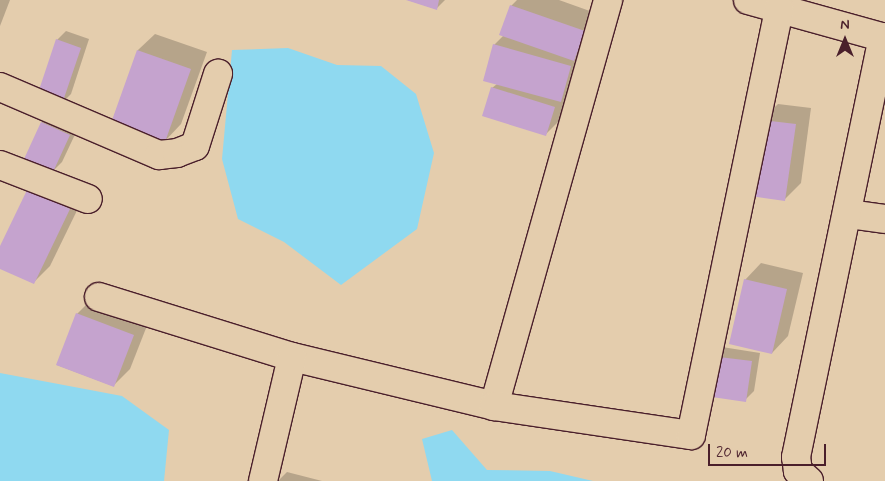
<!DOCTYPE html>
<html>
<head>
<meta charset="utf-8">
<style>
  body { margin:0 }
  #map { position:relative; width:885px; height:481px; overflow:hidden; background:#e4cdad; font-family:Mynerve,sans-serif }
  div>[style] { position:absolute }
  .water>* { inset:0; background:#8fd9f0 }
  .shadow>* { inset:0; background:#0003 }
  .building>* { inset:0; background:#c5a3ce }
  .roads { filter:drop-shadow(1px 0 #4a1f2b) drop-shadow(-1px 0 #4a1f2b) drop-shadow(0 1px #4a1f2b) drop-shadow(0 -1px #4a1f2b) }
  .street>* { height:28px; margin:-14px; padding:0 14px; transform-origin:14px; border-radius:14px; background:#e4cdad }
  span { translate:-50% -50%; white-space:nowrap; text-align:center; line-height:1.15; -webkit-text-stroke:4px #e4cdad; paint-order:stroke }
  .north { position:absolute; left:820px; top:15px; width:50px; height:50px; -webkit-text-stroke:4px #e4cdad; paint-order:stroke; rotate:0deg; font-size:14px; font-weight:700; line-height:20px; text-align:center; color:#4a1f2b }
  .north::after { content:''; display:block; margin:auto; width:18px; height:22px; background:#4a1f2b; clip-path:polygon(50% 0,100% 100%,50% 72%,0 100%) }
  .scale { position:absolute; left:708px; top:444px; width:118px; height:22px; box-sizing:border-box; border:2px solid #4a1f2b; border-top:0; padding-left:6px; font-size:15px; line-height:18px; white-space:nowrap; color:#4a1f2b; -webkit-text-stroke:4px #e4cdad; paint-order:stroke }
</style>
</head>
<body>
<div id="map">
  <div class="water">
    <div style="clip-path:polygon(288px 48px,337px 65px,381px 66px,416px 94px,434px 153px,417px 229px,341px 285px,284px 242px,238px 219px,222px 159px,232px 50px)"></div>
    <div style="clip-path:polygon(0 373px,122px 396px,169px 430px,164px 481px,0 481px)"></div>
    <div style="clip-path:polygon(452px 430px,487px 470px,550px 471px,593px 481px,432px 481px,422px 439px)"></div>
  </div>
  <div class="shadow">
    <div style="clip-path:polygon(0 0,10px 0,0 26px)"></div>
    <div style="clip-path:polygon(408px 0,445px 0,436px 9px)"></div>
    <div style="clip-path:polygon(517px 0,559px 0,601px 15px,562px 118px,546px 134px,492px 88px,497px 84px,494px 45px,504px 35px,511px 6px)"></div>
    <div style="clip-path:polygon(66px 31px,89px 39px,71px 94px,62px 103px,57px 40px)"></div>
    <div style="clip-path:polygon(155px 34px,207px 52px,181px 124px,165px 141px,112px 122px,138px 50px)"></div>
    <div style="clip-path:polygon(778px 104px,811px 108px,801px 183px,784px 200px,762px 120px)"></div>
    <div style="clip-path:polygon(52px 113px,79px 126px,62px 162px,53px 171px,26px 158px,42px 122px)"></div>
    <div style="clip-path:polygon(46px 173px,86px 192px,50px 266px,33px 283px,0 267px,0 248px)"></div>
    <div style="clip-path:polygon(761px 263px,803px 273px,788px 336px,772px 353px,745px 280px)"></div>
    <div style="clip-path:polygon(94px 297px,150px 318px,130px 369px,113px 386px,57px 365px,77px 314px)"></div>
    <div style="clip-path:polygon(722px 347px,760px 353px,754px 391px,745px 400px,707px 395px)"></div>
    <div style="clip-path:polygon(287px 472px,322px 481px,278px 481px)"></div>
  </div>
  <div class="building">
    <div style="clip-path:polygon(406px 0,439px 0,437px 10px)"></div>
    <div style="clip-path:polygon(510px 5px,585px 31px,574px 61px,499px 35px)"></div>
    <div style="clip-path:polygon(56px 39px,81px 48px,62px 104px,37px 96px)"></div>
    <div style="clip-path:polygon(493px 44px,571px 66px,561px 102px,483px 81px)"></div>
    <div style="clip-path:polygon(137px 50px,191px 69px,165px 142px,111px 123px)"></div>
    <div style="clip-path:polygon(491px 87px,555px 107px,546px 136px,482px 116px)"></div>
    <div style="clip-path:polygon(761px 120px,796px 124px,785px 201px,750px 196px)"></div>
    <div style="clip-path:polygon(41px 122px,70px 135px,53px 172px,24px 159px)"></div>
    <div style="clip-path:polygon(28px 188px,70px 209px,34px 284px,0 269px,0 246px)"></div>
    <div style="clip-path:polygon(744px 279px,787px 289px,772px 354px,729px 344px)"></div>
    <div style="clip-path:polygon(76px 313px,134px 335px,114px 387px,56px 365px)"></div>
    <div style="clip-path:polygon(711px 356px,752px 361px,746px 402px,705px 396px)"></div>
  </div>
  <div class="roads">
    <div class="street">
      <div style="left:748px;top:0;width:142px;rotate:15.5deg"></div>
      <div style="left:0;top:87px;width:173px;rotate:23.2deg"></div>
      <div style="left:159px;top:155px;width:18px;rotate:-6deg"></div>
      <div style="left:177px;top:153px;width:19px;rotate:-21deg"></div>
      <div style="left:195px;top:146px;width:76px;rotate:-72.3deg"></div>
      <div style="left:0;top:165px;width:94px;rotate:21.1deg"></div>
      <div style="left:849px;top:214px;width:36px;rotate:8deg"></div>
      <div style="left:99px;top:297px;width:202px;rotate:17.3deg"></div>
      <div style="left:292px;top:357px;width:208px;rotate:13.6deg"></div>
      <div style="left:494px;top:406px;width:422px;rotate:-74.3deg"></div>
      <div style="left:494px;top:406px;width:199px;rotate:8.4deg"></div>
      <div style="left:691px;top:435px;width:435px;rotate:-78.3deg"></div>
      <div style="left:263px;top:481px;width:127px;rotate:-76.8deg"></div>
      <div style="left:809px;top:481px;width:15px;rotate:-138deg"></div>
      <div style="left:798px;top:471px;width:14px;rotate:-98deg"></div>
      <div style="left:796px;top:457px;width:429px;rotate:-78.3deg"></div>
    </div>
  </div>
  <div class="north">N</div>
  <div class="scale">20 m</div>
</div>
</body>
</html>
